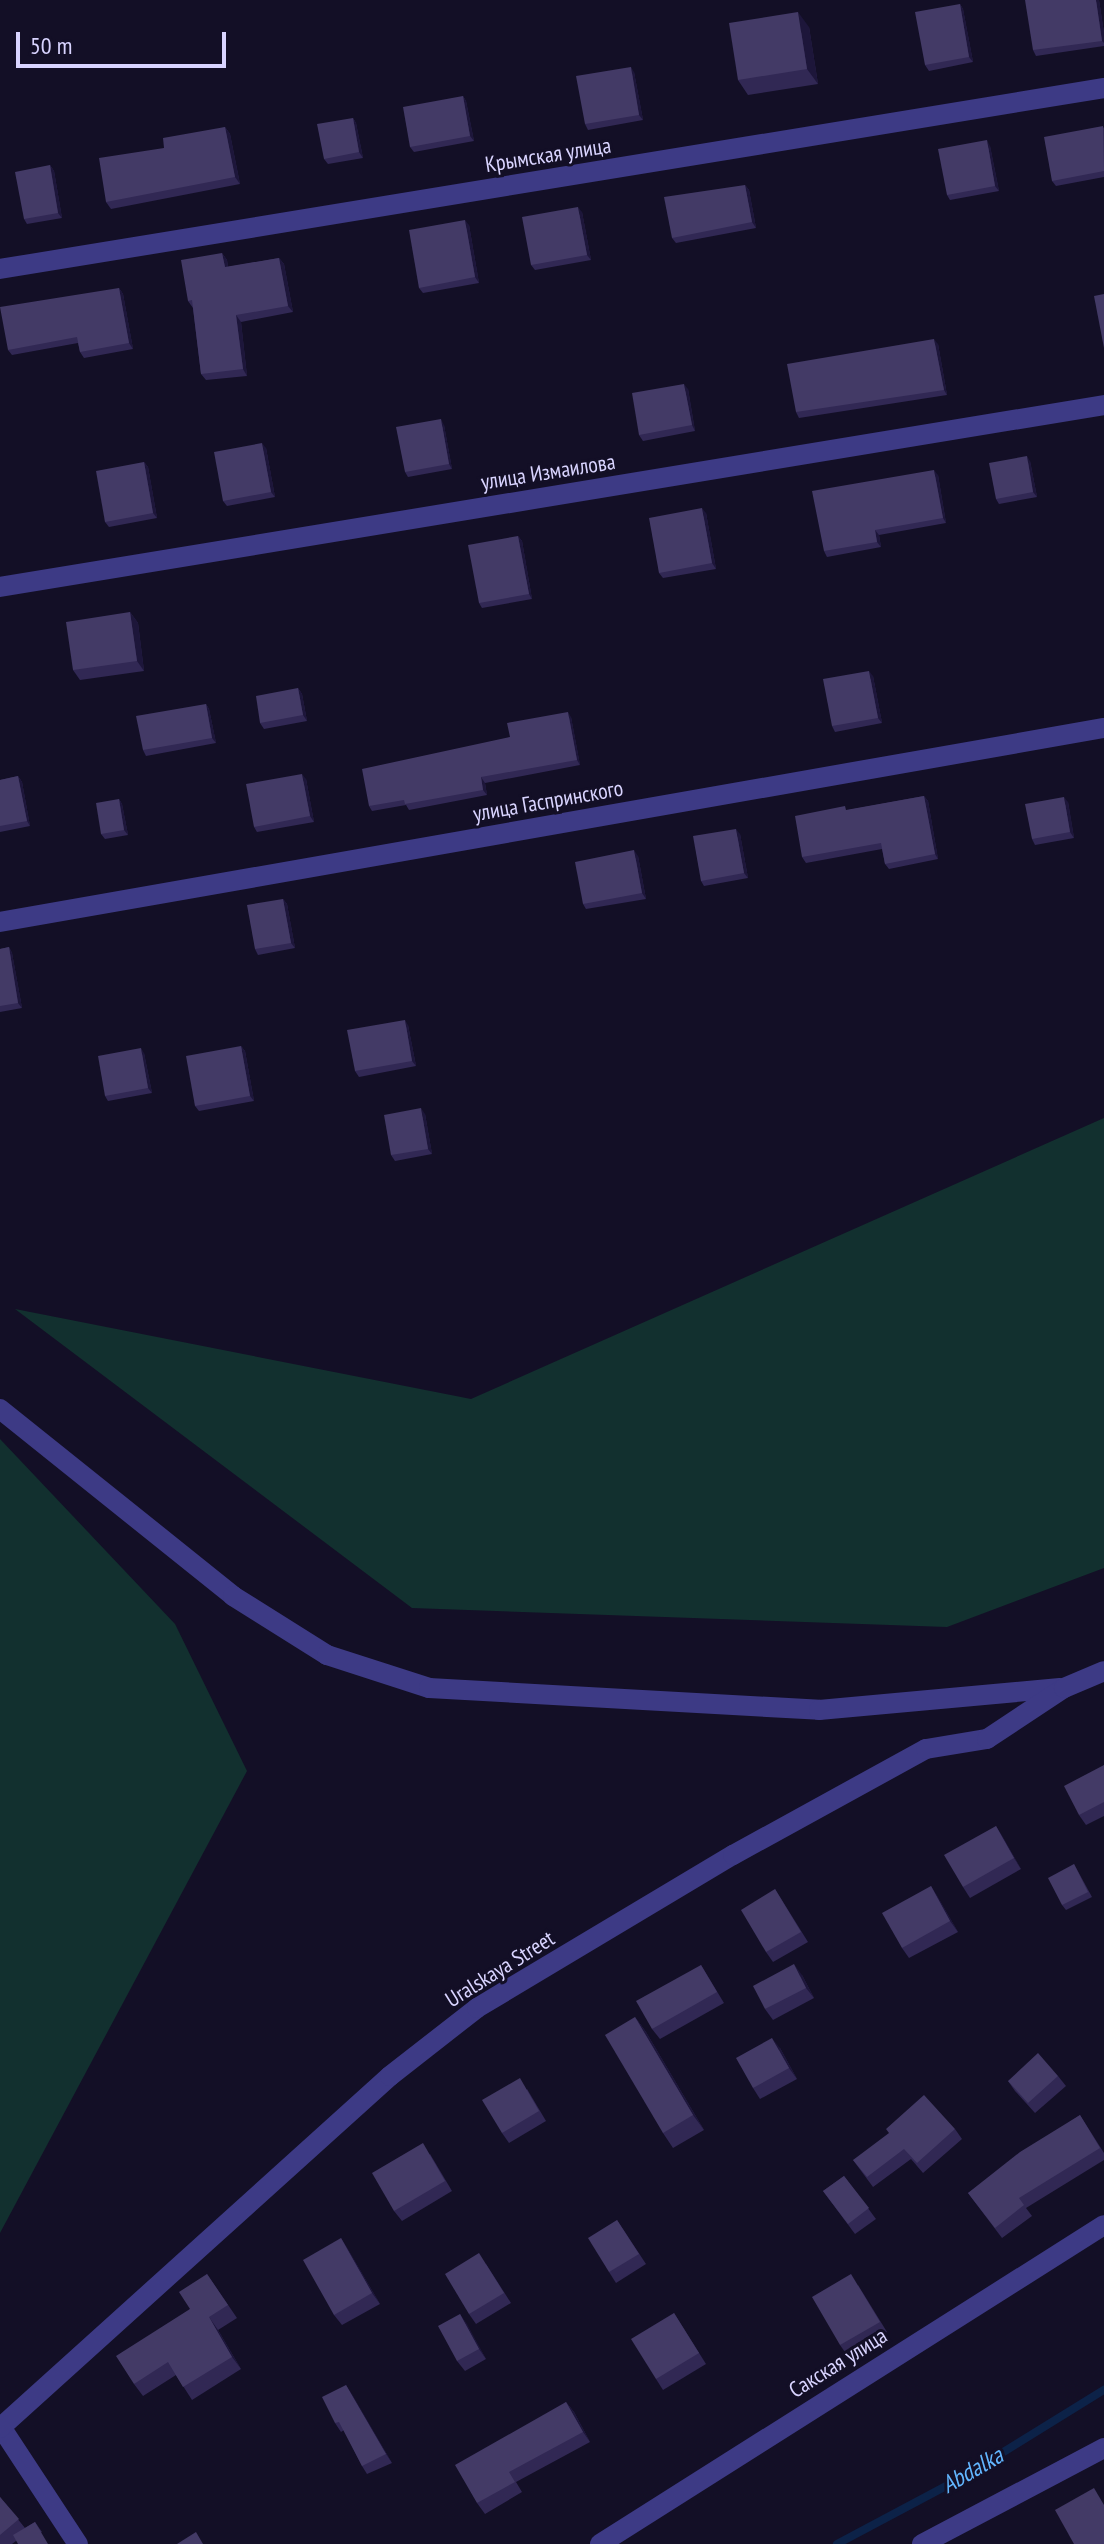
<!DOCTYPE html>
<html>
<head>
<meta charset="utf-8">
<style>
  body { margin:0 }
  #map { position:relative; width:1104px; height:2544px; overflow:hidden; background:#130f26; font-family:"PT Sans Narrow",sans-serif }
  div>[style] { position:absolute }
  .green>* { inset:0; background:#12302f }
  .stream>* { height:8px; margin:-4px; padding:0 4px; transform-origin:4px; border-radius:4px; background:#0c2248 }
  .street>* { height:20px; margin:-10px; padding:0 10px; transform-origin:10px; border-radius:10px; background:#3d3a85 }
  .wall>* { inset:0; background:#312854 }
  .shaded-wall>* { inset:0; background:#1d163a }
  .building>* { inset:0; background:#433a66 }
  span { translate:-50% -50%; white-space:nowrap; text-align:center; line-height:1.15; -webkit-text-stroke:6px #130f26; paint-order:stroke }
  .street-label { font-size:22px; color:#d9d4ff }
  .water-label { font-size:24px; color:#62b6ff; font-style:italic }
  .scale { position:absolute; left:16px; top:32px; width:210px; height:36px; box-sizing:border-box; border:4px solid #d9d4ff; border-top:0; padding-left:10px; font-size:24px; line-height:28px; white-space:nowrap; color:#d9d4ff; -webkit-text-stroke:6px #130f26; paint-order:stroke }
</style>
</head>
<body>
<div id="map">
  <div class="green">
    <div style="clip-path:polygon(1104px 1118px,1104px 1568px,947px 1627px,412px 1608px,15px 1309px,471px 1399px)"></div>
    <div style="clip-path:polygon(0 1439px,175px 1624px,247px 1771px,0 2233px)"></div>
  </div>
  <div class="stream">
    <div style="left:837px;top:2544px;width:143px;rotate:-28deg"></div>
    <div style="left:963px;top:2477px;width:166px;rotate:-31.7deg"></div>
  </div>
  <div class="street">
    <div style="left:0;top:269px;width:1119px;rotate:-9.31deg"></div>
    <div style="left:0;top:587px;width:1119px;rotate:-9.36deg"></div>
    <div style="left:0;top:922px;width:1121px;rotate:-9.97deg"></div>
    <div style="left:0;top:1409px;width:299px;rotate:38.7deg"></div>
    <div style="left:233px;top:1596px;width:111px;rotate:32.1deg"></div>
    <div style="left:327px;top:1655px;width:107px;rotate:17.9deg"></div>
    <div style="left:429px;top:1688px;width:391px;rotate:3.2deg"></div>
    <div style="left:819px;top:1710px;width:242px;rotate:-5.2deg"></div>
    <div style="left:1px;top:2427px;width:140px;rotate:56.7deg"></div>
    <div style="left:0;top:2428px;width:525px;rotate:-42.07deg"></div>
    <div style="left:390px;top:2076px;width:110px;rotate:-38deg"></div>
    <div style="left:477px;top:2008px;width:298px;rotate:-30.9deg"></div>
    <div style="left:733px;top:1855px;width:220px;rotate:-28.8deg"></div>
    <div style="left:926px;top:1749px;width:62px;rotate:-9.3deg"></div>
    <div style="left:987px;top:1739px;width:92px;rotate:-33.5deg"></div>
    <div style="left:1064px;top:1688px;width:43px;rotate:-23deg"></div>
    <div style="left:600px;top:2544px;width:596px;rotate:-32.33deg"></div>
    <div style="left:922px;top:2544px;width:206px;rotate:-27.8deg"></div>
  </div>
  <div class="wall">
    <div style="clip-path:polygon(1099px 0,1104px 33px,1104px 46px,1036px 56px,1033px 50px)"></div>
    <div style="clip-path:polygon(960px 4px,963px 9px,973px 62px,929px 71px,925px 65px)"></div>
    <div style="clip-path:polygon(809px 27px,818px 84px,748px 95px,738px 80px)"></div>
    <div style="clip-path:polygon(634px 72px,643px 120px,588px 130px,585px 124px)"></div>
    <div style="clip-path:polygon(463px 96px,466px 101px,474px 141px,414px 152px,410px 147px)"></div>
    <div style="clip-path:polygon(353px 118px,356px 123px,363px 158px,328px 164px,324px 159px)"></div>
    <div style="clip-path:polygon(225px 127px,230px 134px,240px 184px,111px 209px,106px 202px,164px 148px)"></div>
    <div style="clip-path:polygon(1104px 127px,1104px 177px,1056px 186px,1052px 181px)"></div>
    <div style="clip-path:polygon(990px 146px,999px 191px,950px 200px,947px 195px)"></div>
    <div style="clip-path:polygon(50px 165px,54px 171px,62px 218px,27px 224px,24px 219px)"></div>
    <div style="clip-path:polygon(745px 185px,749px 190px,756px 228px,676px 243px,672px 238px)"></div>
    <div style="clip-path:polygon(582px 212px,591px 260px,535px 270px,531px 265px)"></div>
    <div style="clip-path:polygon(469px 225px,479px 283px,423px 293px,419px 288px)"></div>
    <div style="clip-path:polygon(222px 253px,227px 260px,228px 267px,279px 258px,284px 264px,293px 312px,241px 322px,247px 376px,206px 380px,201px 374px,193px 308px,188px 301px)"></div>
    <div style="clip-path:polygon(119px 288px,123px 294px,133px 349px,84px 358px,80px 352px,78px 343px,12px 355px,8px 350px)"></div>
    <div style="clip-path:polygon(938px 344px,947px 395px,799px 418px,796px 412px)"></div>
    <div style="clip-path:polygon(688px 389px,695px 431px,643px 441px,639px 435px)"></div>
    <div style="clip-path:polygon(444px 425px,452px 469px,408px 477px,405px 472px)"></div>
    <div style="clip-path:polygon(266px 448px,275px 497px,227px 506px,223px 501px)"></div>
    <div style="clip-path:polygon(1030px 461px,1037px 497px,999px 504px,996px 499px)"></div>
    <div style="clip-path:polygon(144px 462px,148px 467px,157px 518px,109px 527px,105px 522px)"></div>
    <div style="clip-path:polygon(938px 475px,946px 523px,879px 535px,881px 547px,827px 557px,824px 551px)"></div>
    <div style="clip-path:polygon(706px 513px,716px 569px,663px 578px,659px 573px)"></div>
    <div style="clip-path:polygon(518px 536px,522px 541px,532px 599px,482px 608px,479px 603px)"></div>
    <div style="clip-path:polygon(130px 612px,138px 623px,144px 671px,80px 680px,73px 670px)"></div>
    <div style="clip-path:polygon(873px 676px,882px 723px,835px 732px,832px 726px)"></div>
    <div style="clip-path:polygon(298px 688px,302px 694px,307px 721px,264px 729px,260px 723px)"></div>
    <div style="clip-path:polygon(206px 704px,209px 709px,216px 743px,146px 756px,143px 750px)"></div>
    <div style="clip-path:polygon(571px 717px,580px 765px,485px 783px,487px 795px,409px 810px,406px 805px,372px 811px,369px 806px,510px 737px)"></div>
    <div style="clip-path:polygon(18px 776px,22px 782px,30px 826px,0 832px,0 780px)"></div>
    <div style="clip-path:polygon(306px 779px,314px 822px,257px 832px,254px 827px)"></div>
    <div style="clip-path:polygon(924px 796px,928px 801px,938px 859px,889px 869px,885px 864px,882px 849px,806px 863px,802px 857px,848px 810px)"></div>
    <div style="clip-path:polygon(119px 799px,122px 804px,128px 835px,105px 839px,101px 834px)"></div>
    <div style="clip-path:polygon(1068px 802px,1074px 838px,1035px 845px,1032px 839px)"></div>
    <div style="clip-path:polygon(740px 834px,748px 878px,704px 886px,701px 881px)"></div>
    <div style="clip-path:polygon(638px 856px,646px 899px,586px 909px,583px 904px)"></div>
    <div style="clip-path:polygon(283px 899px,287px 904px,295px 948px,258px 955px,255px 949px)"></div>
    <div style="clip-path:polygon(9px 947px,12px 953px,22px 1008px,0 1012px,0 949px)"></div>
    <div style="clip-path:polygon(408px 1025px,416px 1066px,359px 1077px,355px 1071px)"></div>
    <div style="clip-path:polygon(241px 1046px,245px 1051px,254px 1101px,199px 1111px,195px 1106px)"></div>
    <div style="clip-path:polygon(144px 1053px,152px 1093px,108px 1101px,105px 1096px)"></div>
    <div style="clip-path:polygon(425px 1114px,432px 1154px,395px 1161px,391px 1155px)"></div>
    <div style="clip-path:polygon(1104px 1765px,1104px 1816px,1086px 1825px,1079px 1815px)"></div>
    <div style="clip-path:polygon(996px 1826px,1021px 1869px,970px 1898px,963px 1887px)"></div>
    <div style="clip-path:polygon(1074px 1864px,1092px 1897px,1066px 1910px,1062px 1905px)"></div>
    <div style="clip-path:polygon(931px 1886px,958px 1932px,909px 1958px,902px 1948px)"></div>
    <div style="clip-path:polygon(775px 1889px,808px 1942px,773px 1962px,766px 1952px)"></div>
    <div style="clip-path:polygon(701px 1965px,724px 2003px,660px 2039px,652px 2029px)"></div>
    <div style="clip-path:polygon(802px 1975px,814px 1998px,773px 2020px,765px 2009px)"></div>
    <div style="clip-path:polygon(635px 2017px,646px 2032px,704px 2130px,673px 2148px,663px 2133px)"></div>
    <div style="clip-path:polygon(780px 2048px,797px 2079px,760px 2099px,753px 2088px)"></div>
    <div style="clip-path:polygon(1058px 2076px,1066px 2086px,1035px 2113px,1015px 2091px,1008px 2081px)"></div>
    <div style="clip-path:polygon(527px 2089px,546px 2121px,509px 2143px,502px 2133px)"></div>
    <div style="clip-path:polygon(1080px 2115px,1104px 2153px,1104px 2160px,1026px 2208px,1032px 2216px,1002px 2238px,968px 2193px)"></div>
    <div style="clip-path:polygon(955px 2129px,962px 2139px,923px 2173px,911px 2159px,873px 2187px,853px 2160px)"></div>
    <div style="clip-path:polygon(430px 2154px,452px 2191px,402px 2221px,394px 2211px)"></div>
    <div style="clip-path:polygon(844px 2176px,876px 2219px,855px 2234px,823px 2191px)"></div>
    <div style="clip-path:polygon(617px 2220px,646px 2264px,616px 2283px,609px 2272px)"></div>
    <div style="clip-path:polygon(341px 2238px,380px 2304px,342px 2325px,334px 2315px)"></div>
    <div style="clip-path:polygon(486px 2264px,511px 2303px,476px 2324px,469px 2314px)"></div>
    <div style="clip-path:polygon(207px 2274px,237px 2318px,218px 2330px,241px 2369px,192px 2400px,176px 2375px,143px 2396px,134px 2384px,190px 2309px)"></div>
    <div style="clip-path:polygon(858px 2285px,887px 2332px,847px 2355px,840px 2345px)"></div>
    <div style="clip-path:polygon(674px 2313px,706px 2364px,663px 2390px,656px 2379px)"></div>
    <div style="clip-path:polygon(460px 2314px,486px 2359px,465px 2371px,457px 2361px)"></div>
    <div style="clip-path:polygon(346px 2385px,392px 2463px,367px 2474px,362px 2466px,344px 2430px,341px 2432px,335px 2423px)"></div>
    <div style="clip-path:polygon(566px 2402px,574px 2412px,590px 2442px,516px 2482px,522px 2492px,485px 2514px,477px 2503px)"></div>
    <div style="clip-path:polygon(0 2497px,25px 2528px,35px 2522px,42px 2532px,16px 2541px,12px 2544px,0 2544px)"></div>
  </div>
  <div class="shaded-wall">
    <div style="clip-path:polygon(1096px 0,1099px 0,1104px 33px,1104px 43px,1102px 41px)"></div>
    <div style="clip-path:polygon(960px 4px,963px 9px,973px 62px,969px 57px)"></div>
    <div style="clip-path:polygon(798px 12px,809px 27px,818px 84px,807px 69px)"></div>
    <div style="clip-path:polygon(631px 67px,634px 72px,643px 120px,639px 115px)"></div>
    <div style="clip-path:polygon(463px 96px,466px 101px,474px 141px,470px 136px)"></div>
    <div style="clip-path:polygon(353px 118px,356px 123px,363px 158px,359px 152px)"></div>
    <div style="clip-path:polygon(225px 127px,230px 134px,240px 184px,235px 177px)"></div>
    <div style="clip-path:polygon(987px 140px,990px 146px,999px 191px,995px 186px)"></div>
    <div style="clip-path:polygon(50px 165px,54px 171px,62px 218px,58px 213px)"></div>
    <div style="clip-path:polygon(745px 185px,749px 190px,756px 228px,752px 222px)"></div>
    <div style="clip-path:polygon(578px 207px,582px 212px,591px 260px,587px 255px)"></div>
    <div style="clip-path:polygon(465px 220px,469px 225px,479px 283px,475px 277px)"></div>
    <div style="clip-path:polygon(222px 253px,227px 260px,229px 274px,225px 267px)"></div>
    <div style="clip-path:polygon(279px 258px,284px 264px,293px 312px,288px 306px)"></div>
    <div style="clip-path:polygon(119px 288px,123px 294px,133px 349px,129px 343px)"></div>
    <div style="clip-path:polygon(236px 315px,241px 322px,247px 376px,243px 369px)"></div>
    <div style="clip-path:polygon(934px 339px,938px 344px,947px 395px,944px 390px)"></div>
    <div style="clip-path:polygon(684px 384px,688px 389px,695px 431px,692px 425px)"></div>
    <div style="clip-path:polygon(441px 419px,444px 425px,452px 469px,449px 464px)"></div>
    <div style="clip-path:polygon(262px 443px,266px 448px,275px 497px,271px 492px)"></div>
    <div style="clip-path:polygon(1027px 456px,1030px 461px,1037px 497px,1033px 492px)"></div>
    <div style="clip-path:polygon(144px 462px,148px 467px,157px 518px,153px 513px)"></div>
    <div style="clip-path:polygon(934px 470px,938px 475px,946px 523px,943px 518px)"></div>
    <div style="clip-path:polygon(702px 508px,706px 513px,716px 569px,712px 563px)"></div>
    <div style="clip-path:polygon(875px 530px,879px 535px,881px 547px,877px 542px)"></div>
    <div style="clip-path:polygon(518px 536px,522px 541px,532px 599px,529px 594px)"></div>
    <div style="clip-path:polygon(130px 612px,138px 623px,144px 671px,137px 661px)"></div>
    <div style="clip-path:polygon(869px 671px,873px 676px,882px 723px,878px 718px)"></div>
    <div style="clip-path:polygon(298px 688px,302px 694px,307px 721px,303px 715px)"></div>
    <div style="clip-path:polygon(206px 704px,209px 709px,216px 743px,212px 738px)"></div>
    <div style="clip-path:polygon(568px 712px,571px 717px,580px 765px,577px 760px)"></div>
    <div style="clip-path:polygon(302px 774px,306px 779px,314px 822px,310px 816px)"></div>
    <div style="clip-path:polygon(18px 776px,22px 782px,30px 826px,27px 821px)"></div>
    <div style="clip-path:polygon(481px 777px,485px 783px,487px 795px,483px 790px)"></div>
    <div style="clip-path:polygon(924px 796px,928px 801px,938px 859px,935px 854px)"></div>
    <div style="clip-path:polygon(1064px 797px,1068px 802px,1074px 838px,1070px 832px)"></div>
    <div style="clip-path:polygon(119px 799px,122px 804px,128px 835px,124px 830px)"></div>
    <div style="clip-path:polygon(736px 829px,740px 834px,748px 878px,744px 873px)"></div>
    <div style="clip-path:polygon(634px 850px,638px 856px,646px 899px,642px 893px)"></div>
    <div style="clip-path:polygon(283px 899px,287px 904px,295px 948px,291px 943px)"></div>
    <div style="clip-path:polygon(9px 947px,12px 953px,22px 1008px,18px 1003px)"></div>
    <div style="clip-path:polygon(405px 1020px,408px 1025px,416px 1066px,412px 1061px)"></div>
    <div style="clip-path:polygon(241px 1046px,245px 1051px,254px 1101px,250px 1096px)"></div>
    <div style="clip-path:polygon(141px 1048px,144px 1053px,152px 1093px,148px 1088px)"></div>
    <div style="clip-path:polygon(421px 1108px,425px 1114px,432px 1154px,428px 1149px)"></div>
    <div style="clip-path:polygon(996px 1826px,1003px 1837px,1021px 1869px,1014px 1858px)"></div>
    <div style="clip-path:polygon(931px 1886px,938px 1897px,958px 1932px,950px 1921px)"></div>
    <div style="clip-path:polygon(794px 1964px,802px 1975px,814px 1998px,806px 1988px)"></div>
    <div style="clip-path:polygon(635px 2017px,646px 2032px,704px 2130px,693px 2115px)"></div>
    <div style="clip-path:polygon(772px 2038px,780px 2048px,797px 2079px,789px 2068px)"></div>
    <div style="clip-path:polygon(341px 2238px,348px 2249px,380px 2304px,372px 2293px)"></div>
    <div style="clip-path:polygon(460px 2314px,467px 2324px,486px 2359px,479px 2349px)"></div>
    <div style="clip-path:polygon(209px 2317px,218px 2330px,241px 2369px,232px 2357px)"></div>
    <div style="clip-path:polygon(346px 2385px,352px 2394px,392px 2463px,386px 2454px)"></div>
    <div style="clip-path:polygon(566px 2402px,574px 2412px,590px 2442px,583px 2432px)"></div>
  </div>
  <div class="building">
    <div style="clip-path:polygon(1025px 0,1096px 0,1102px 41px,1033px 50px)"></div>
    <div style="clip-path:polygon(960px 4px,969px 57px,925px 65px,915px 12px)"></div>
    <div style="clip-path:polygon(798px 12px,807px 69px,738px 80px,729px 23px)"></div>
    <div style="clip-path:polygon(631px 67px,639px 115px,585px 124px,576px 76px)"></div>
    <div style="clip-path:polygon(463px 96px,470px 136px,410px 147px,403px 107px)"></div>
    <div style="clip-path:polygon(353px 118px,359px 152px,324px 159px,317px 124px)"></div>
    <div style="clip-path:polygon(1103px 126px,1104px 171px,1052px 181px,1044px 137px)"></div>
    <div style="clip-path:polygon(225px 127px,235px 177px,106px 202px,99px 158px,164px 148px,163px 138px)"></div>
    <div style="clip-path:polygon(987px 140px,995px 186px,947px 195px,938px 149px)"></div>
    <div style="clip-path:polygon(50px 165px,58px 213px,24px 219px,15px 172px)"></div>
    <div style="clip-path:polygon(745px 185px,752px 222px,672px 238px,664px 197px)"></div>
    <div style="clip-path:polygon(578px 207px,587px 255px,531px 265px,522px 217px)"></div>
    <div style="clip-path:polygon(465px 220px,475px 277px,419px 288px,409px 230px)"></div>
    <div style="clip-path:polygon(222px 253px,225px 267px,279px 258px,288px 306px,236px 315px,243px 369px,201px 374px,192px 300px,188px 301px,181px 260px)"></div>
    <div style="clip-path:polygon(119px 288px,129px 343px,80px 352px,77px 337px,8px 350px,0 307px)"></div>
    <div style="clip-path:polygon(1104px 294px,1104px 348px,1094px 296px)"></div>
    <div style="clip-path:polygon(934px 339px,944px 390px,796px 412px,787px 364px)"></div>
    <div style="clip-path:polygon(684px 384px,692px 425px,639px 435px,632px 393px)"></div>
    <div style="clip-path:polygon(441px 419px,449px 464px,405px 472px,396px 427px)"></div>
    <div style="clip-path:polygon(262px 443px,271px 492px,223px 501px,214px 452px)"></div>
    <div style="clip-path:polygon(1027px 456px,1033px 492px,996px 499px,989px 463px)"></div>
    <div style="clip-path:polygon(144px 462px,153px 513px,105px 522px,96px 471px)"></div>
    <div style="clip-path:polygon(934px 470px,943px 518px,875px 530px,877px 542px,824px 551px,812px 491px)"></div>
    <div style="clip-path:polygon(702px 508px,712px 563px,659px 573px,649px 518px)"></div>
    <div style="clip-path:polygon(518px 536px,529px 594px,479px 603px,468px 545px)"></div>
    <div style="clip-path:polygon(130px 612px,137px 661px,73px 670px,66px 622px)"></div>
    <div style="clip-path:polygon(869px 671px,878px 718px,832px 726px,823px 679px)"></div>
    <div style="clip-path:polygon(298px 688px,303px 715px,260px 723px,256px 696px)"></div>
    <div style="clip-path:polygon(206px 704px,212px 738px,143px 750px,136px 716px)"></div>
    <div style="clip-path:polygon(568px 712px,577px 760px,481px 777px,483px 790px,405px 804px,404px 800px,369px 806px,362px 769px,510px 737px,507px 723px)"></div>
    <div style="clip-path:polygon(302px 774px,310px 816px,254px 827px,246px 784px)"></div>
    <div style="clip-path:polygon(18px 776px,27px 821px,0 826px,0 780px)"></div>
    <div style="clip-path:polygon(924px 796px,935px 854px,885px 864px,881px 843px,802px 857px,795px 816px,845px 806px,846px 810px)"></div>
    <div style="clip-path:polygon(1064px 797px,1070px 832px,1032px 839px,1025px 804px)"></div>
    <div style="clip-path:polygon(119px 799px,124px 830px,101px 834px,96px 803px)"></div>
    <div style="clip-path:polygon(736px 829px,744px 873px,701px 881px,693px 836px)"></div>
    <div style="clip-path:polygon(634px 850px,642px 893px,583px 904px,575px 862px)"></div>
    <div style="clip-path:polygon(283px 899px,291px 943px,255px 949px,247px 905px)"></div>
    <div style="clip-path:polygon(9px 947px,18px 1003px,0 1006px,0 949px)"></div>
    <div style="clip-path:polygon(405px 1020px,412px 1061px,355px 1071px,347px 1030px)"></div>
    <div style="clip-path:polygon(241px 1046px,250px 1096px,195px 1106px,186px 1056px)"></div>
    <div style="clip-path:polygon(141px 1048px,148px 1088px,105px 1096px,98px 1056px)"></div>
    <div style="clip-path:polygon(421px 1108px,428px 1149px,391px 1155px,384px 1115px)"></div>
    <div style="clip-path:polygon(1104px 1765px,1104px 1802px,1079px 1815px,1064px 1786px)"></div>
    <div style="clip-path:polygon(996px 1826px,1014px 1858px,963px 1887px,944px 1855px)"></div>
    <div style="clip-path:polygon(1074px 1864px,1088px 1892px,1062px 1905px,1048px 1878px)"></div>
    <div style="clip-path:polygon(931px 1886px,950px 1921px,902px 1948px,882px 1913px)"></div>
    <div style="clip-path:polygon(775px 1889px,801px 1932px,766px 1952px,741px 1910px)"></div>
    <div style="clip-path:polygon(794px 1964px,806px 1988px,765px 2009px,753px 1986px)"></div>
    <div style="clip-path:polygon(701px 1965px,717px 1992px,652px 2029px,636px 2001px)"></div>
    <div style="clip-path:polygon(635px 2017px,693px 2115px,663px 2133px,605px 2035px)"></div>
    <div style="clip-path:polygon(772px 2038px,789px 2068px,753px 2088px,736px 2058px)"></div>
    <div style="clip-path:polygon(1038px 2053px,1058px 2076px,1028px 2103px,1008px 2081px)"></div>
    <div style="clip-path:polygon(520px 2078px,539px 2111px,502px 2133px,482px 2100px)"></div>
    <div style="clip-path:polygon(924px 2095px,955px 2129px,917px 2163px,904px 2149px,867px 2177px,853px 2160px,889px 2133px,886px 2129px)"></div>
    <div style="clip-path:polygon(1080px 2115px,1100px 2148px,1019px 2198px,1024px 2205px,995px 2228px,968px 2193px,1020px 2152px)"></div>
    <div style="clip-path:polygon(423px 2143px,445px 2181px,394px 2211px,372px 2173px)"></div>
    <div style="clip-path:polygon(844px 2176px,869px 2208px,848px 2224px,823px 2191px)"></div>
    <div style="clip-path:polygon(617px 2220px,639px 2254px,609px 2272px,588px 2238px)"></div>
    <div style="clip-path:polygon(341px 2238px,372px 2293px,334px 2315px,303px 2260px)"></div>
    <div style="clip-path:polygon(479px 2253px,504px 2293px,469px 2314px,445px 2274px)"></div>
    <div style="clip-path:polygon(207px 2274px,228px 2305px,209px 2317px,232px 2357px,183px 2387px,168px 2362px,134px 2384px,116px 2356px,190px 2309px,179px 2292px)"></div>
    <div style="clip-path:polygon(851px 2274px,880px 2322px,840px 2345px,812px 2297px)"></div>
    <div style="clip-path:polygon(674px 2313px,699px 2353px,656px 2379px,631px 2339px)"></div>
    <div style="clip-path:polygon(460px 2314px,479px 2349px,457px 2361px,438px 2326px)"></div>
    <div style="clip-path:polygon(346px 2385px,386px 2454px,362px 2466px,339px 2422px,335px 2423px,322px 2397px)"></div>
    <div style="clip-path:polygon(566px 2402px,583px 2432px,509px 2472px,515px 2482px,477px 2503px,455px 2465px)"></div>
    <div style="clip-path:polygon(1094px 2488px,1104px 2505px,1104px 2544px,1074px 2544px,1055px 2510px)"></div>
    <div style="clip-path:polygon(0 2497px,19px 2519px,0 2535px)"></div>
    <div style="clip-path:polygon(35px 2522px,48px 2544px,18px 2544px,13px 2535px)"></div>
    <div style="clip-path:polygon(196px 2532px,203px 2544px,177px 2544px)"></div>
  </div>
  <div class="street-label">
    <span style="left:548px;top:155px;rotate:-9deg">Крымская улица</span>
    <span style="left:548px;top:472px;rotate:-9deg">улица Измаилова</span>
    <span style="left:548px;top:801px;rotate:-10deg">улица Гаспринского</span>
    <span style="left:500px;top:1969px;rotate:-32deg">Uralskaya Street</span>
    <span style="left:838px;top:2363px;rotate:-32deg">Сакская улица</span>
  </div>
  <div class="water-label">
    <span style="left:972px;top:2470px;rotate:-30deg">Abdalka</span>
  </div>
  <div class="scale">50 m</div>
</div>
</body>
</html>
